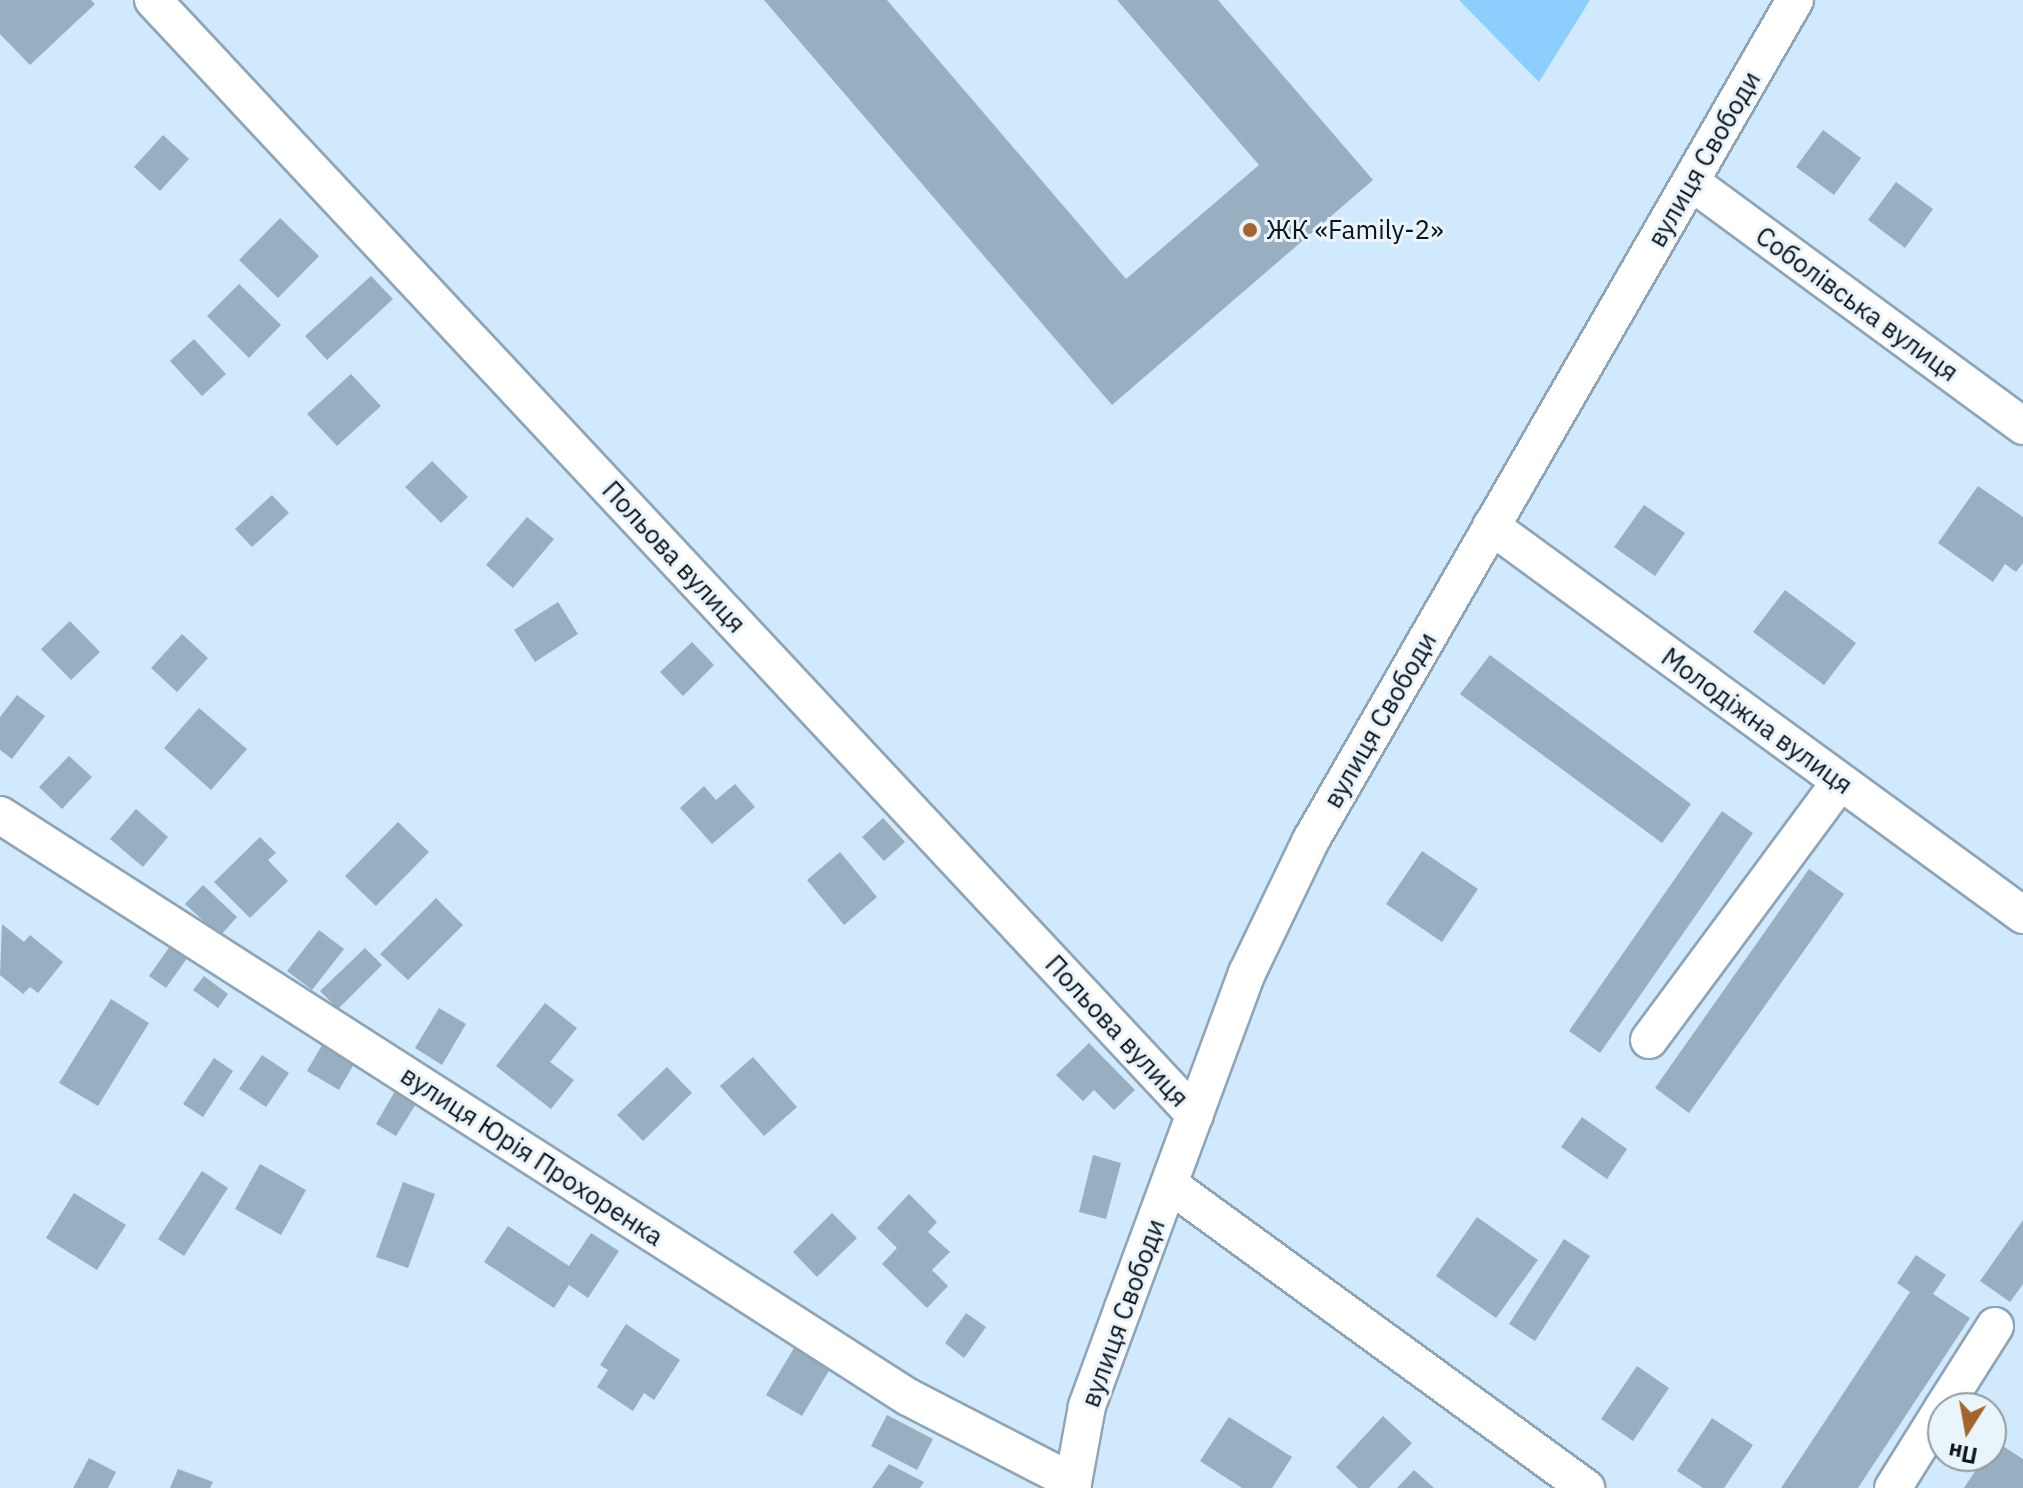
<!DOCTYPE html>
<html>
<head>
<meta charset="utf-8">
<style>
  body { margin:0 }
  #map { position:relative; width:2023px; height:1488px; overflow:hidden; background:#d0e9fc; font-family:"IBM Plex Sans",sans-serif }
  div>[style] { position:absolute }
  .green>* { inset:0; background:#8ccfff }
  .building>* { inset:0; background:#97afc0 }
  .roads { filter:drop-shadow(2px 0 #8da5b7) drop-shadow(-2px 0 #8da5b7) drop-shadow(0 2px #8da5b7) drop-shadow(0 -2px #8da5b7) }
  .minor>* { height:36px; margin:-18px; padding:0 18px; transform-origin:18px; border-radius:18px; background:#fff }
  .dots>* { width:22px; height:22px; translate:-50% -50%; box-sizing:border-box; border:4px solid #eaf4fb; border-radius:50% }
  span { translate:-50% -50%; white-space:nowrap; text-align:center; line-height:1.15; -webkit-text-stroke:6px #eaf4fb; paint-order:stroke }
  .street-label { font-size:26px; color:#0c151b }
  .poi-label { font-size:26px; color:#0c151b }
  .left { translate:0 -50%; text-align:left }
  .north { position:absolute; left:1927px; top:1392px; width:80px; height:80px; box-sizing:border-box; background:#eaf4fb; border:2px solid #919ba1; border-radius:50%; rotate:191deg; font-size:22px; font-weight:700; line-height:32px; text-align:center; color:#0c151b }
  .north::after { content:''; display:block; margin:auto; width:28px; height:36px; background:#a4652c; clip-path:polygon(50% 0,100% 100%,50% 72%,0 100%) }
</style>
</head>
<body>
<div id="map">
  <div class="green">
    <div style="clip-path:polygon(1459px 0,1590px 0,1539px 82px)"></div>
  </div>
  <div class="building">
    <div style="clip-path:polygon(0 0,91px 0,95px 4px,30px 65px,0 34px)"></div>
    <div style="clip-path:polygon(764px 0,887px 0,1126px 279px,1259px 165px,1117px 0,1218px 0,1373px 180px,1112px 405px)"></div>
    <div style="clip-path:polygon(1823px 130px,1861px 158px,1834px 195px,1796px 167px)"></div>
    <div style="clip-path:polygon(163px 135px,189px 159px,160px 191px,134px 167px)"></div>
    <div style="clip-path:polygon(1896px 182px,1933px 209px,1905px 248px,1868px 220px)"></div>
    <div style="clip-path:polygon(280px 218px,319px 256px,278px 298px,239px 260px)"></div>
    <div style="clip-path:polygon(371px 276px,393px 299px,327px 360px,305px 336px)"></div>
    <div style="clip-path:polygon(239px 284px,281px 325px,249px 358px,207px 316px)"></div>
    <div style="clip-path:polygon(194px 339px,226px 374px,202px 396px,170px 361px)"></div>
    <div style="clip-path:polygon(351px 374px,381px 406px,337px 446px,307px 414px)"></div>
    <div style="clip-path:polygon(432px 461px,468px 497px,441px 523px,405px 487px)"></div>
    <div style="clip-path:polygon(1978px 486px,2023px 517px,2023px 563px,2016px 572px,2005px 564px,1993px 582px,1938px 543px)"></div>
    <div style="clip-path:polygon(272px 495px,289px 513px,252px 547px,235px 529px)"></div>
    <div style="clip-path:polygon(1644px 505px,1685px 533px,1655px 576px,1614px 547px)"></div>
    <div style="clip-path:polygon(527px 517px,554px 539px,513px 588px,486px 565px)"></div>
    <div style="clip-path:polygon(1785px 590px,1856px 643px,1824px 685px,1753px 632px)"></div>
    <div style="clip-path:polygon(558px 602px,578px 634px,535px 662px,514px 630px)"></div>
    <div style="clip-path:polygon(70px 621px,100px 652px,71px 680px,41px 649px)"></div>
    <div style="clip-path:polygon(182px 634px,208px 658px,177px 692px,151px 668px)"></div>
    <div style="clip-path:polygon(692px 642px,714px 665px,683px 696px,660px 672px)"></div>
    <div style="clip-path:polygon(1490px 655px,1691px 804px,1662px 843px,1460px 694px)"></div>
    <div style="clip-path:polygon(17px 695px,45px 716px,12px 759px,0 750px,0 717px)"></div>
    <div style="clip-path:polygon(199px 708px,247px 749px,211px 790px,164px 748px)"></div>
    <div style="clip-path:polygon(69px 756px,92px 777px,62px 809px,39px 787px)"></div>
    <div style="clip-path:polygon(735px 784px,755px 807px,712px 844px,680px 808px,704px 786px,716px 800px)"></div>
    <div style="clip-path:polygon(136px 809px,168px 837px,143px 867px,110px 839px)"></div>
    <div style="clip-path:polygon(1722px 811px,1753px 833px,1600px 1053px,1569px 1031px)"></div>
    <div style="clip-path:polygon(883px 818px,905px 842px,884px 861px,862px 837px)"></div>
    <div style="clip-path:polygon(398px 822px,429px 852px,376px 906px,345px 876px)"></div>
    <div style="clip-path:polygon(260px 837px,276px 853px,268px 860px,288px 881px,250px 918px,214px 882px)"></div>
    <div style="clip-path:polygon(1422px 851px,1478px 889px,1442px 942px,1386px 904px)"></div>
    <div style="clip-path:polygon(840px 852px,877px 897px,844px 925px,807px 880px)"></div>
    <div style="clip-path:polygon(1809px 869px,1844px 894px,1689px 1113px,1655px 1088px)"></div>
    <div style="clip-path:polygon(203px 885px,237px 917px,220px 936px,185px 904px)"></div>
    <div style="clip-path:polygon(436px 898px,463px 925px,408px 980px,380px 954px)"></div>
    <div style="clip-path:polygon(2px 924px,24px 942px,30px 935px,63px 962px,38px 993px,30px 987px,23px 994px,0 975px)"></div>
    <div style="clip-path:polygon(319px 930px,344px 949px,312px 990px,287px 971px)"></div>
    <div style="clip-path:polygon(173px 942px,190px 954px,166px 988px,149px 976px)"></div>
    <div style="clip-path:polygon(365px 948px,382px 965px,338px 1009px,320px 991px)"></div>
    <div style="clip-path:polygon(204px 976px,228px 994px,218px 1008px,193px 990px)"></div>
    <div style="clip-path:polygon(111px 999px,149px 1023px,98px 1106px,59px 1083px)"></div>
    <div style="clip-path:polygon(545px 1003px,577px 1028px,550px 1062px,574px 1080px,551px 1109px,496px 1066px)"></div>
    <div style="clip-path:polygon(439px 1008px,466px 1024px,442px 1065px,415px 1048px)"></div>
    <div style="clip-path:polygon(1089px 1043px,1135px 1090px,1114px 1110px,1094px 1090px,1083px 1101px,1056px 1075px)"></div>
    <div style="clip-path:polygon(322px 1045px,354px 1064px,339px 1090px,307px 1071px)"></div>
    <div style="clip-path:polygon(262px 1055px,289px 1073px,266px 1107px,239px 1089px)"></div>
    <div style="clip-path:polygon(753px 1057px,797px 1107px,764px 1136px,720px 1086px)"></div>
    <div style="clip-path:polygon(214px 1058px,233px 1071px,203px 1117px,183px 1104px)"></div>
    <div style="clip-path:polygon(667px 1067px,692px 1093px,643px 1141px,617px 1115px)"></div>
    <div style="clip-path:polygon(395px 1091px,416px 1104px,396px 1136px,376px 1124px)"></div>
    <div style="clip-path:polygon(1582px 1117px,1627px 1149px,1607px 1179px,1561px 1147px)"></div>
    <div style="clip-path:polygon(1093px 1155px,1121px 1163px,1106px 1219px,1079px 1212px)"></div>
    <div style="clip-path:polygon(260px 1164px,306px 1190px,281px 1235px,235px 1209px)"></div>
    <div style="clip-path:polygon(202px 1171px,228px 1188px,184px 1256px,158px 1239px)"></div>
    <div style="clip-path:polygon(403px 1182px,435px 1194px,408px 1268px,376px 1257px)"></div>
    <div style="clip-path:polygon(74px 1193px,126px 1225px,97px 1270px,46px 1238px)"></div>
    <div style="clip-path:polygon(909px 1194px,937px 1222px,928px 1232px,950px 1252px,932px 1270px,948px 1286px,927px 1308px,882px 1264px,897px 1248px,877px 1228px)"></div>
    <div style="clip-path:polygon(832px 1213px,857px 1238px,817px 1277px,793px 1252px)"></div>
    <div style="clip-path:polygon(1477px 1217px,1538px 1260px,1496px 1318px,1436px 1276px)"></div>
    <div style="clip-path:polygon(2023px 1220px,2023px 1284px,2010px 1302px,1980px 1281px)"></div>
    <div style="clip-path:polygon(508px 1226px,569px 1266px,591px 1233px,619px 1251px,588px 1298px,569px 1285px,554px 1308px,484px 1262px)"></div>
    <div style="clip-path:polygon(1564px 1239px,1590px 1256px,1535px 1341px,1509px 1324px)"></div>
    <div style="clip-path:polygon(1916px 1255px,1946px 1275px,1933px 1294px,1970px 1318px,1858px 1488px,1781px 1488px,1910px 1292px,1897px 1283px)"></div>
    <div style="clip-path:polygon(966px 1313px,986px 1327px,964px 1358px,945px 1343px)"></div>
    <div style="clip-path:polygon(626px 1324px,680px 1360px,654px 1400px,644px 1393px,633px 1411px,597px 1387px,608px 1370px,600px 1365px)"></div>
    <div style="clip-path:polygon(794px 1348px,830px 1369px,802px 1416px,766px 1395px)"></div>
    <div style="clip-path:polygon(1637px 1366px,1669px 1388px,1633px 1441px,1601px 1419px)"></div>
    <div style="clip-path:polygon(887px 1415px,933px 1439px,917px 1470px,871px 1446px)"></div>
    <div style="clip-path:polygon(1383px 1416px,1412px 1443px,1369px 1488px,1358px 1488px,1336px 1467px)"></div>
    <div style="clip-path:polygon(1229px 1417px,1292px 1457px,1272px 1488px,1242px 1488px,1200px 1461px)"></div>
    <div style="clip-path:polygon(1712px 1418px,1753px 1445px,1724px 1488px,1703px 1488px,1677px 1471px)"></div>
    <div style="clip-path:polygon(1995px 1441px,2023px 1459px,2023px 1488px,1964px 1488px)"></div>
    <div style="clip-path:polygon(89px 1458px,116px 1472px,108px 1488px,73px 1488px)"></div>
    <div style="clip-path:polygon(889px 1464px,924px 1482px,920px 1488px,872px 1488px)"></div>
    <div style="clip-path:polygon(178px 1469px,213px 1482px,210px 1488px,170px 1488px)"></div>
    <div style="clip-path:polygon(1414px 1470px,1434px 1488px,1397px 1488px)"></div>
  </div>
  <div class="roads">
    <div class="minor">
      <div style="left:153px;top:0;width:1526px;rotate:46.94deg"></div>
      <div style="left:1691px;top:182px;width:412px;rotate:36.3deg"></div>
      <div style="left:1491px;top:526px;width:659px;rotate:36.17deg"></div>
      <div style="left:0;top:815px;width:1079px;rotate:32.66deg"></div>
      <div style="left:908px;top:1397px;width:186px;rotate:27.3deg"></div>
      <div style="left:1649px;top:1040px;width:321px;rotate:-53.5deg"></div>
      <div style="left:1170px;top:1185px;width:515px;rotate:36.07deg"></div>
      <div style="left:1943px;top:1408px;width:97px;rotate:-57.6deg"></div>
      <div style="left:1072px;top:1488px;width:83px;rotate:-79.6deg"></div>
      <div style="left:1087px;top:1406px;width:104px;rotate:-69.8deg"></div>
      <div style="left:1123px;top:1308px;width:357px;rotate:-69.7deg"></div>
      <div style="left:1247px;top:973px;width:148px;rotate:-64.3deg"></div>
      <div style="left:1311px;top:840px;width:969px;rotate:-60.05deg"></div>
      <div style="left:1893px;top:1488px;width:94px;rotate:-58deg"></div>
    </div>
  </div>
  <div class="dots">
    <div style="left:1250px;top:230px;background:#a4652c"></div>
  </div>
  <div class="street-label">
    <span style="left:1704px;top:159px;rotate:-60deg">вулиця Свободи</span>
    <span style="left:1857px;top:304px;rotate:36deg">Соболівська вулиця</span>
    <span style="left:674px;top:557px;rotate:47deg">Польова вулиця</span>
    <span style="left:1380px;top:720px;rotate:-60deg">вулиця Свободи</span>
    <span style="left:1757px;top:721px;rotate:36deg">Молодіжна вулиця</span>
    <span style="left:1117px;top:1031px;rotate:47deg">Польова вулиця</span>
    <span style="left:532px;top:1156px;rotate:33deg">вулиця Юрія Прохоренка</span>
    <span style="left:1123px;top:1313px;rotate:-70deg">вулиця Свободи</span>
  </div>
  <div class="poi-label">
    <span class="left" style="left:1266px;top:230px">ЖК «Family-2»</span>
  </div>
  <div class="north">Пн</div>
</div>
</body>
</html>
